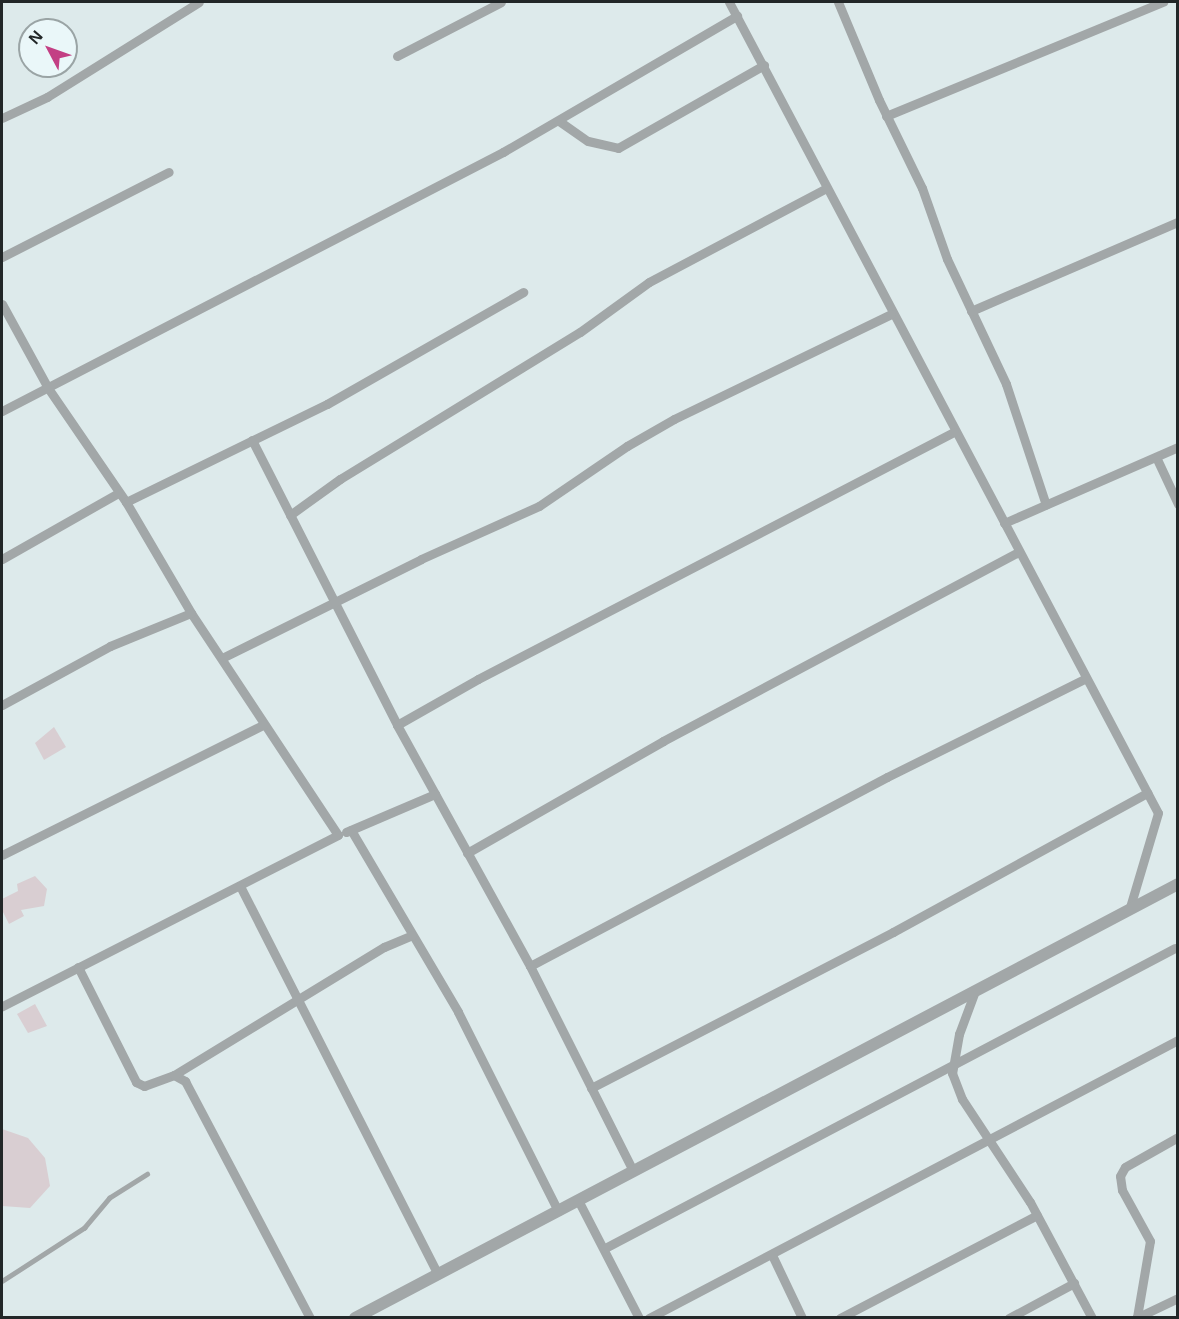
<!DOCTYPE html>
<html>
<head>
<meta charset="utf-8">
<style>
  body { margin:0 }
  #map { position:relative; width:1179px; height:1319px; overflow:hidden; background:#ddeaeb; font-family:Helvetica,sans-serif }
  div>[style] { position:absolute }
  .building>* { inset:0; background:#d9ced2 }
  .service>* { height:4.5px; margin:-2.25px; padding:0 2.25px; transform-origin:2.25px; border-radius:2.25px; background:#a2a7a8 }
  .minor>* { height:9px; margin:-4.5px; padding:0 4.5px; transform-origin:4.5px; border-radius:4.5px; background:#a2a7a8 }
  .tertiary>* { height:12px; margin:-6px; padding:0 6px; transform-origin:6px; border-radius:6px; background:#a2a7a8 }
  span { translate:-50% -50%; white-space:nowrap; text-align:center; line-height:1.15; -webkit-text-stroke:6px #eaf7f9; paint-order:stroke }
  .frame { position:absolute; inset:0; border:3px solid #222728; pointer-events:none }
  .north { position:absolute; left:18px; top:18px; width:60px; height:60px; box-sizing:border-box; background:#eaf7f9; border:2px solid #9aa4a5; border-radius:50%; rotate:311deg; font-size:16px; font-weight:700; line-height:24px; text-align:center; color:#222728 }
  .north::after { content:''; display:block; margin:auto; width:21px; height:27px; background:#c33f84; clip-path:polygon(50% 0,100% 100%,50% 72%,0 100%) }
</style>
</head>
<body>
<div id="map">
  <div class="building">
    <div style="clip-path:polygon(54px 727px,66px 747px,44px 760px,35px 743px)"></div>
    <div style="clip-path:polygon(35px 876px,47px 889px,44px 906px,21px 910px,24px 916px,9px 924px,2px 910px,2px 899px,18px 891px,17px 884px)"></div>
    <div style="clip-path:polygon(35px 1004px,47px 1026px,28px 1033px,17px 1014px)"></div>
    <div style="clip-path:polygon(2px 1129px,28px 1138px,45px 1158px,50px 1186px,30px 1208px,2px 1206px)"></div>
  </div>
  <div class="service">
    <div style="left:2px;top:1281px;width:98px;rotate:-32.9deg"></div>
    <div style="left:84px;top:1228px;width:39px;rotate:-50deg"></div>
    <div style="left:109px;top:1198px;width:45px;rotate:-32.3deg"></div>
  </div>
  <div class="minor">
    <div style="left:729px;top:2px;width:917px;rotate:62.12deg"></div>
    <div style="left:1158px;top:813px;width:98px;rotate:106.6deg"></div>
    <div style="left:838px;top:2px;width:106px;rotate:67.3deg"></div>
    <div style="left:879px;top:100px;width:98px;rotate:64deg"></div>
    <div style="left:922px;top:188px;width:75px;rotate:70.6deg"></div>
    <div style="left:947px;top:259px;width:138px;rotate:64.7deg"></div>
    <div style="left:1006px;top:384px;width:127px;rotate:71.7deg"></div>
    <div style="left:397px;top:56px;width:117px;rotate:-27.4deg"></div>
    <div style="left:886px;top:116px;width:300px;rotate:-22.4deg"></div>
    <div style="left:2px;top:118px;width:50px;rotate:-25deg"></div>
    <div style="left:47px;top:97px;width:179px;rotate:-32deg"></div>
    <div style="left:559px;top:121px;width:35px;rotate:35deg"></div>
    <div style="left:588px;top:141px;width:31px;rotate:13deg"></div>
    <div style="left:618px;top:148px;width:168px;rotate:-29.6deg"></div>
    <div style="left:2px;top:257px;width:187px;rotate:-27deg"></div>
    <div style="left:2px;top:304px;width:96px;rotate:61.3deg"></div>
    <div style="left:48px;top:388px;width:138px;rotate:55.6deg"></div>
    <div style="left:126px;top:502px;width:129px;rotate:59.6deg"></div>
    <div style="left:191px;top:613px;width:266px;rotate:56.5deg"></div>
    <div style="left:338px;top:835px;width:377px;rotate:153deg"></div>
    <div style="left:971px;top:311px;width:225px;rotate:-23.3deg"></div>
    <div style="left:2px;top:411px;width:564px;rotate:-27.34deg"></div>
    <div style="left:503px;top:152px;width:271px;rotate:-30.2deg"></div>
    <div style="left:252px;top:440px;width:320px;rotate:63deg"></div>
    <div style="left:397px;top:725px;width:275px;rotate:61.1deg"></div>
    <div style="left:530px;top:966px;width:229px;rotate:63.3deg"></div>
    <div style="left:1156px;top:457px;width:52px;rotate:64.9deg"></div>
    <div style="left:126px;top:502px;width:224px;rotate:-26deg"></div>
    <div style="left:327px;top:404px;width:226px;rotate:-29.7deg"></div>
    <div style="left:290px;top:515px;width:62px;rotate:-35.8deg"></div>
    <div style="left:340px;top:479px;width:281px;rotate:-31.5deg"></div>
    <div style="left:580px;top:332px;width:85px;rotate:-35.9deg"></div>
    <div style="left:649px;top:282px;width:199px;rotate:-27.9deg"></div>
    <div style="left:1004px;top:523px;width:190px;rotate:-23.6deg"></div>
    <div style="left:2px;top:559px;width:133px;rotate:-29.6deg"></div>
    <div style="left:224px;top:657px;width:220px;rotate:-26.4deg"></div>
    <div style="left:421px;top:559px;width:129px;rotate:-24.2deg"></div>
    <div style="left:539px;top:506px;width:107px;rotate:-34.3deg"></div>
    <div style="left:627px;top:446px;width:54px;rotate:-29.9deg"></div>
    <div style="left:674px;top:419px;width:241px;rotate:-25.8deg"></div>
    <div style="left:2px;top:705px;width:123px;rotate:-28.6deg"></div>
    <div style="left:110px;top:646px;width:87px;rotate:-22.2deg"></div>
    <div style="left:397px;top:725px;width:93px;rotate:-29.6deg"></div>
    <div style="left:478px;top:679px;width:536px;rotate:-27.43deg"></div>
    <div style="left:351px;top:830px;width:211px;rotate:59.5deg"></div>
    <div style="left:458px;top:1012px;width:223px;rotate:63.3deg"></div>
    <div style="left:346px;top:832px;width:97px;rotate:-23.1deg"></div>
    <div style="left:467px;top:853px;width:226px;rotate:-29.7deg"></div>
    <div style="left:663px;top:741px;width:403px;rotate:-28deg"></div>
    <div style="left:2px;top:855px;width:292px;rotate:-26.5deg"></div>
    <div style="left:240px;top:886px;width:436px;rotate:63deg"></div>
    <div style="left:530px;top:966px;width:404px;rotate:-27.9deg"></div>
    <div style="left:887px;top:777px;width:222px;rotate:-26.4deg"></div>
    <div style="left:78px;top:967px;width:129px;rotate:63.2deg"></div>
    <div style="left:136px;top:1082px;width:9px;rotate:27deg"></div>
    <div style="left:144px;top:1086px;width:32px;rotate:-20deg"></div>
    <div style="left:174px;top:1075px;width:13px;rotate:29deg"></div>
    <div style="left:185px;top:1081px;width:268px;rotate:62.2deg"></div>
    <div style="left:975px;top:991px;width:46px;rotate:110.4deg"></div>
    <div style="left:959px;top:1034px;width:40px;rotate:100deg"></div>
    <div style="left:952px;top:1073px;width:28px;rotate:69deg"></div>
    <div style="left:962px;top:1099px;width:123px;rotate:56.6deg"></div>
    <div style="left:1030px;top:1202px;width:132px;rotate:61.9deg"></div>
    <div style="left:174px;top:1075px;width:246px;rotate:-31.4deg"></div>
    <div style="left:384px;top:947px;width:30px;rotate:-23deg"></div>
    <div style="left:591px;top:1088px;width:340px;rotate:-27.3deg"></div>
    <div style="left:893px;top:932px;width:290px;rotate:-28.7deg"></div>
    <div style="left:578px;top:1200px;width:133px;rotate:62.7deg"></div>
    <div style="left:605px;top:1248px;width:644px;rotate:-27.76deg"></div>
    <div style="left:772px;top:1255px;width:70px;rotate:64.5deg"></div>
    <div style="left:1137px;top:1317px;width:77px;rotate:-80.3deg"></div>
    <div style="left:1150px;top:1241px;width:58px;rotate:-118.8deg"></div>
    <div style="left:1122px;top:1190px;width:14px;rotate:-98deg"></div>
    <div style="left:1120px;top:1176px;width:10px;rotate:-61deg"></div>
    <div style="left:1125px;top:1167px;width:61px;rotate:-29.5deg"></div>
    <div style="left:649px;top:1318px;width:598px;rotate:-27.72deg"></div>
    <div style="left:840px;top:1318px;width:222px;rotate:-27.6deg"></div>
    <div style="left:1009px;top:1318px;width:74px;rotate:-28.3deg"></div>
    <div style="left:1136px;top:1318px;width:47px;rotate:-25.5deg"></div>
  </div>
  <div class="tertiary">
    <div style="left:355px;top:1318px;width:930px;rotate:-27.8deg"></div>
  </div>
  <div class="frame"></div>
  <div class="north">N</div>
</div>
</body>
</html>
